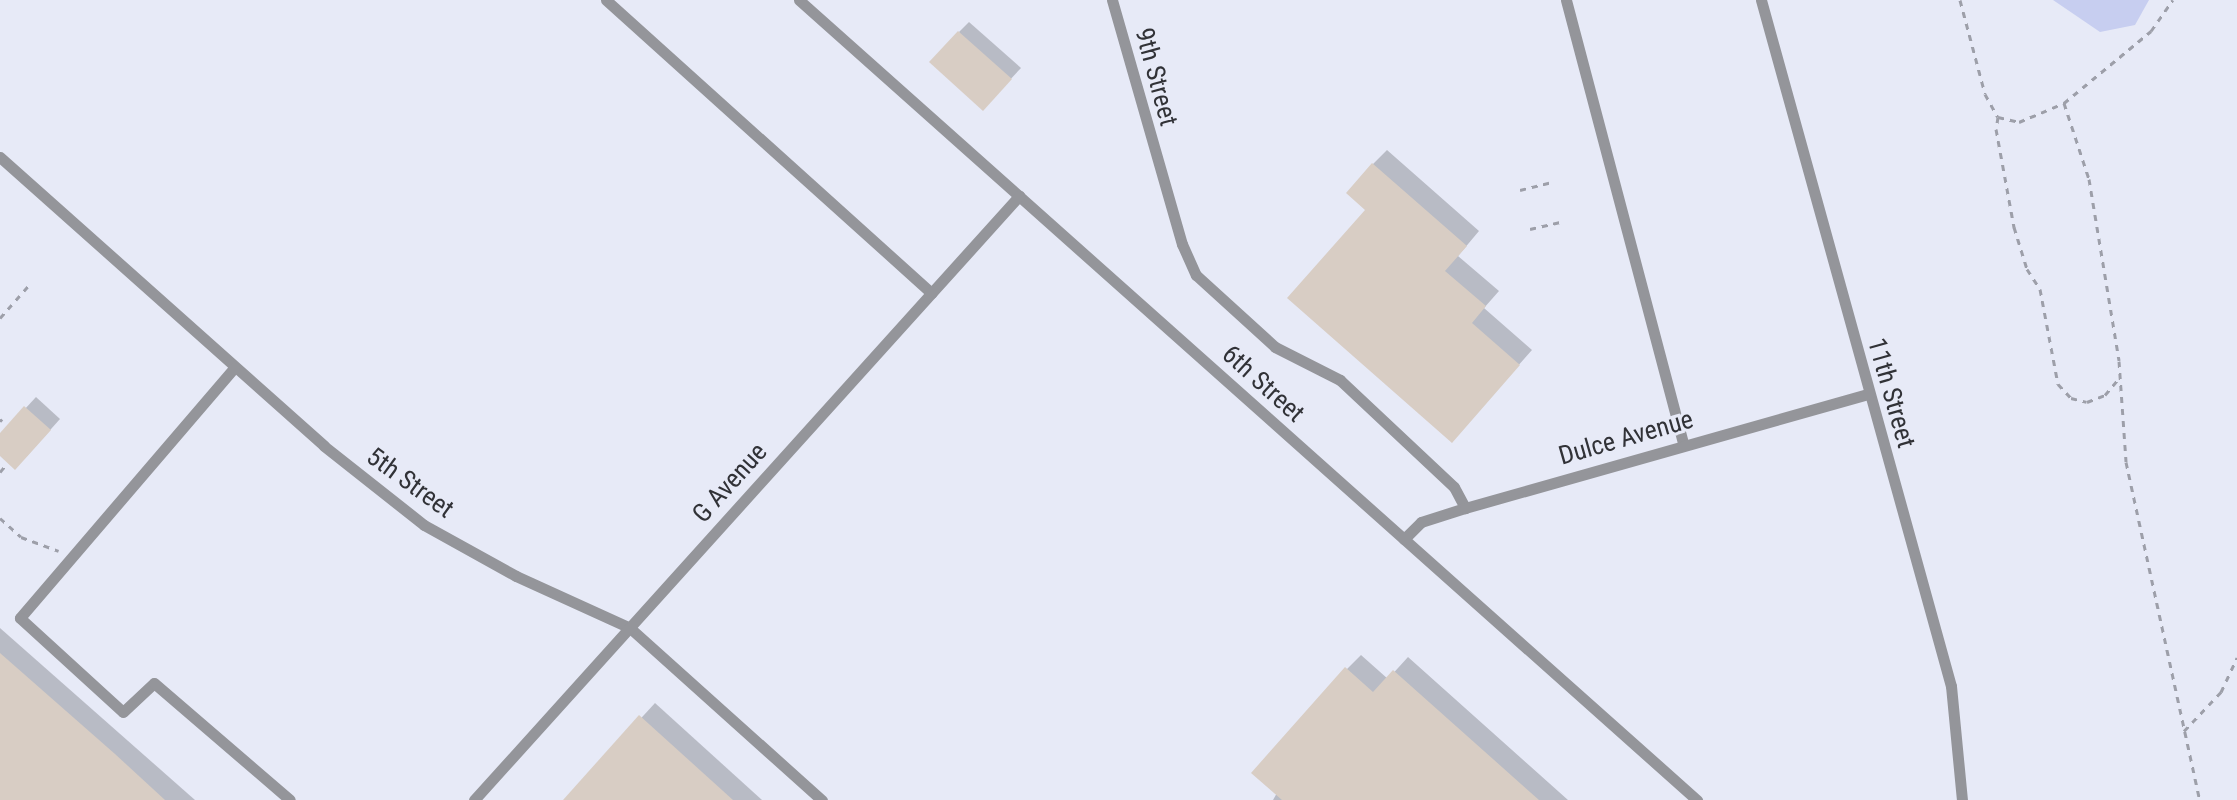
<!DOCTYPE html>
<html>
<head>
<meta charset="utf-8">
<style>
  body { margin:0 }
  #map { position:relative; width:2237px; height:800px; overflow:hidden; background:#e7eaf7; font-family:"Roboto Condensed",sans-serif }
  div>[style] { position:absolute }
  .green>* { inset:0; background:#c7cef0 }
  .shadow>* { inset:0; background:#0003 }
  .building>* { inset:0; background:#d8cdc4 }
  .path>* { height:3px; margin-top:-1.5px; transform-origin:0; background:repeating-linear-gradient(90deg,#9d9fa9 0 6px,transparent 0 12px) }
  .lane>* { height:11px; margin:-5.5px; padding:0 5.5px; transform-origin:5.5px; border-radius:5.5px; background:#94959a }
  span { translate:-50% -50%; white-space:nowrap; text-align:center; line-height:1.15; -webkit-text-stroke:6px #e7eaf7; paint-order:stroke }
  .street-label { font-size:26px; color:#313237 }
</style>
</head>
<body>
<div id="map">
  <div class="green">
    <div style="clip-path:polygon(2053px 0,2149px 0,2135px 25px,2100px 32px)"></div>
  </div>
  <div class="shadow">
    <div style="clip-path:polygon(969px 22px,1021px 68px,993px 98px,959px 32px)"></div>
    <div style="clip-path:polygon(1387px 150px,1479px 231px,1458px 256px,1499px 291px,1484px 308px,1532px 350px,1465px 426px,1367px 209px,1373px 164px)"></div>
    <div style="clip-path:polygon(36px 397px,60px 419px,26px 457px,0 454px,0 436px)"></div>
    <div style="clip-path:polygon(0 628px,195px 800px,0 800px)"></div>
    <div style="clip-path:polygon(1361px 655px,1388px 679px,1408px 657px,1568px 800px,1273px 800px,1347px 669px)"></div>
    <div style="clip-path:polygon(655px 703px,762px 800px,566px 800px)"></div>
  </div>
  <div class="building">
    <div style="clip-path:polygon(958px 31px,1012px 79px,983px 111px,929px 62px)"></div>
    <div style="clip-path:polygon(1372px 163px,1467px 246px,1445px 271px,1486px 306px,1472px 323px,1520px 365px,1452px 443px,1287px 298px,1365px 210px,1346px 193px)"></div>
    <div style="clip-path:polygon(24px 406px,51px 430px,15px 470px,0 456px,0 433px)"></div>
    <div style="clip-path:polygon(0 653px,115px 754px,165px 800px,0 800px)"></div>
    <div style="clip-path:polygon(1345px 667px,1373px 692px,1393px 670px,1539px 800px,1282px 800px,1251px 773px)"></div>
    <div style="clip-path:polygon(639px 715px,733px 800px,563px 800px)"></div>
  </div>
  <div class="path">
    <div style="left:1960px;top:0;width:97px;rotate:75.1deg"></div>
    <div style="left:1985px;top:94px;width:26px;rotate:61deg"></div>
    <div style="left:1998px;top:117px;width:22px;rotate:13deg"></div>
    <div style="left:2019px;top:122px;width:49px;rotate:-22.9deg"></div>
    <div style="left:2064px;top:103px;width:113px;rotate:-39.6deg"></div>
    <div style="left:2151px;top:31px;width:38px;rotate:-55deg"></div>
    <div style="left:2064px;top:103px;width:80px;rotate:71.8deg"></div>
    <div style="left:2089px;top:179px;width:184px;rotate:80.6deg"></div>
    <div style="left:2119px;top:361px;width:101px;rotate:86deg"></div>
    <div style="left:2126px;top:462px;width:346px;rotate:77.7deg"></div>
    <div style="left:1998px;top:117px;width:12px;rotate:99deg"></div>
    <div style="left:1996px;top:129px;width:100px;rotate:79.6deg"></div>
    <div style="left:2014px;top:227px;width:44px;rotate:72.8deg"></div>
    <div style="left:2027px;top:269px;width:24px;rotate:57deg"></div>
    <div style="left:2040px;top:289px;width:97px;rotate:79.3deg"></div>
    <div style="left:2058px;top:384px;width:19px;rotate:47deg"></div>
    <div style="left:2071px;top:398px;width:16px;rotate:14deg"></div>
    <div style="left:2087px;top:402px;width:19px;rotate:-21deg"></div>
    <div style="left:2105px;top:395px;width:23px;rotate:-50deg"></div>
    <div style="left:1520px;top:190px;width:30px;rotate:-14deg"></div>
    <div style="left:1530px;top:229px;width:31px;rotate:-13deg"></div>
    <div style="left:0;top:318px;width:45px;rotate:-48.6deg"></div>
    <div style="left:0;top:419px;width:3px;rotate:45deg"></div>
    <div style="left:0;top:472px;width:8px;rotate:-50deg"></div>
    <div style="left:0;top:518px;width:28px;rotate:42deg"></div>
    <div style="left:21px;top:537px;width:40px;rotate:20.2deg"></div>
    <div style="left:2184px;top:731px;width:54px;rotate:-46.5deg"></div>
    <div style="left:2221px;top:692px;width:38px;rotate:-65deg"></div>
  </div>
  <div class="lane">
    <div style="left:606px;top:0;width:438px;rotate:42deg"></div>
    <div style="left:799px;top:0;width:1203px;rotate:41.7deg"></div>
    <div style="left:1112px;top:0;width:254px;rotate:74deg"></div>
    <div style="left:1182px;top:244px;width:34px;rotate:66deg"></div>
    <div style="left:1196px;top:275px;width:107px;rotate:42.3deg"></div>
    <div style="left:1275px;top:347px;width:73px;rotate:26.9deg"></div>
    <div style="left:1340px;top:380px;width:156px;rotate:43.2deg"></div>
    <div style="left:1454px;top:487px;width:24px;rotate:62deg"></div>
    <div style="left:1566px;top:0;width:458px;rotate:75.2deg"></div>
    <div style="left:1761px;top:0;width:712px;rotate:74.52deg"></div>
    <div style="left:1951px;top:686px;width:115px;rotate:84.5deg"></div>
    <div style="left:0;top:157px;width:434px;rotate:41.7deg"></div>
    <div style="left:324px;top:446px;width:127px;rotate:38.3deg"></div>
    <div style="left:424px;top:525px;width:105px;rotate:29deg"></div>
    <div style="left:516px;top:576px;width:125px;rotate:24.5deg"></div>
    <div style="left:630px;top:628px;width:258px;rotate:41.9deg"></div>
    <div style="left:234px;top:368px;width:329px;rotate:130.6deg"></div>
    <div style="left:20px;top:618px;width:139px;rotate:42.4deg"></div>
    <div style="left:123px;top:712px;width:42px;rotate:-43.1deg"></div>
    <div style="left:154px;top:683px;width:179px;rotate:40.7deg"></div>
    <div style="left:1404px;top:539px;width:24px;rotate:-45deg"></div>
    <div style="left:1421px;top:522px;width:46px;rotate:-17.7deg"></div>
    <div style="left:1465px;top:508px;width:420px;rotate:-15.8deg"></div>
    <div style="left:474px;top:800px;width:814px;rotate:-47.94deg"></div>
  </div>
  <div class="street-label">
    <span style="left:1156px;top:77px;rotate:75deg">9th Street</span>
    <span style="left:1263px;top:384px;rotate:42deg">6th Street</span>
    <span style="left:1891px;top:393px;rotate:74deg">11th Street</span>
    <span style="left:1626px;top:438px;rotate:-16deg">Dulce Avenue</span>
    <span style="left:410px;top:483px;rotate:36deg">5th Street</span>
    <span style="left:730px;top:483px;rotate:-48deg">G Avenue</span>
  </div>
</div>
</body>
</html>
